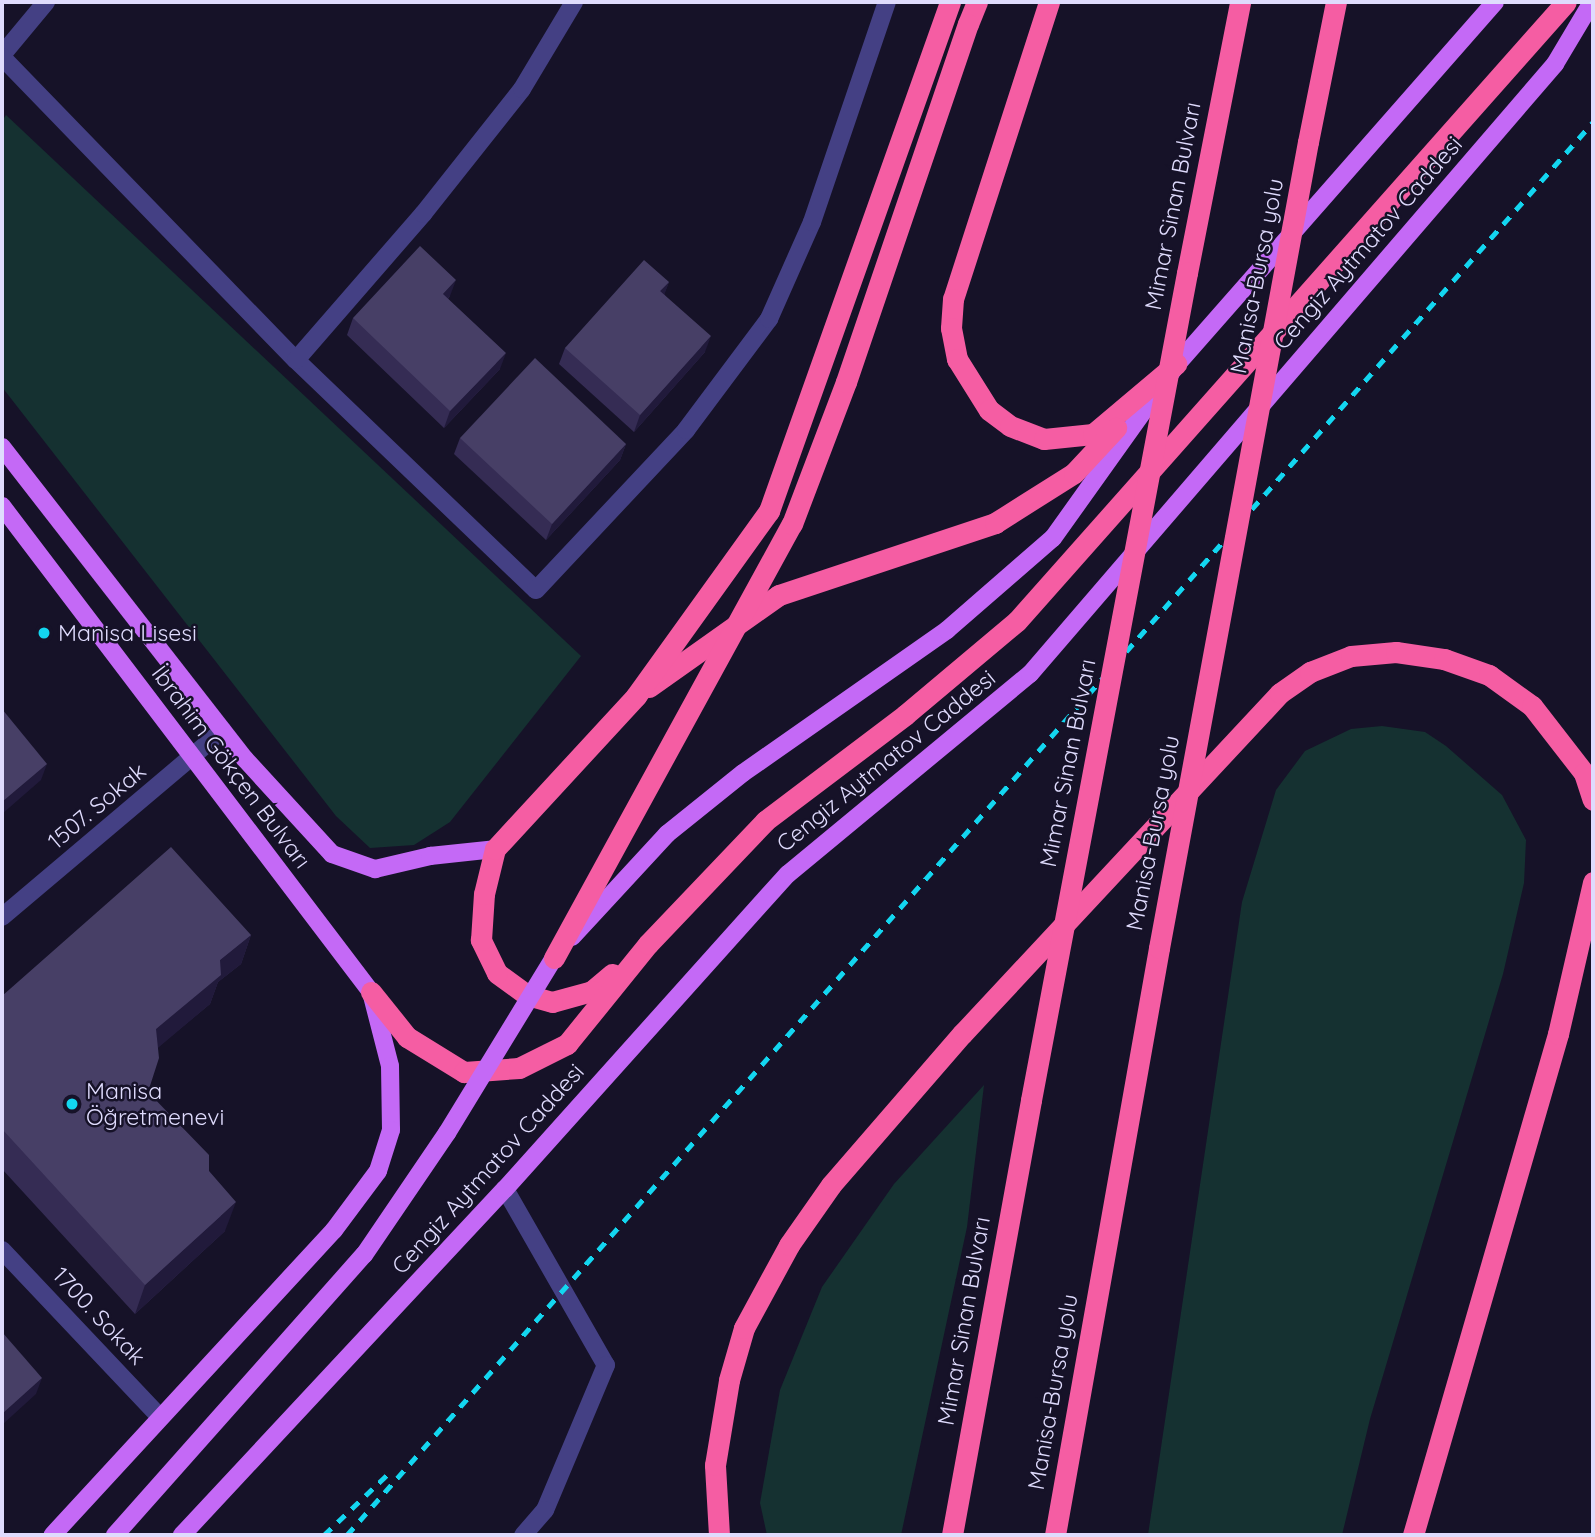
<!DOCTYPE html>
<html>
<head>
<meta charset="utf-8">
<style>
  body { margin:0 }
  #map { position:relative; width:1595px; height:1537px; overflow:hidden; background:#161228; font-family:Quicksand,sans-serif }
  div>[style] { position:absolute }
  .green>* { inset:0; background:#153131 }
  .minor>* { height:18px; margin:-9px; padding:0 9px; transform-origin:9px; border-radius:9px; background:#444084 }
  .major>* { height:18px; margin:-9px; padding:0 9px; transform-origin:9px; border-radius:9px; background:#c469f6 }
  .highway>* { height:21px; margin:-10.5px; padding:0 10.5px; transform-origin:10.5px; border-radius:10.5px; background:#f55da3 }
  .rail>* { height:5px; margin-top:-2.5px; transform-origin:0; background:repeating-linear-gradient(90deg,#13d6f0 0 10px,transparent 0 19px) }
  .major-bridge>* { height:18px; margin:-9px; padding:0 9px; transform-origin:9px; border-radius:9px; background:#c469f6 }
  .highway-bridge>* { height:21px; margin:-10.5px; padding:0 10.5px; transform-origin:10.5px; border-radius:10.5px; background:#f55da3 }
  .wall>* { inset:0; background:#352c54 }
  .shaded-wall>* { inset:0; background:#211a3b }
  .building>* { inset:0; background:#473f66 }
  .dots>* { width:19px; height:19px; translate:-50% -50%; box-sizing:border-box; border:4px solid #161228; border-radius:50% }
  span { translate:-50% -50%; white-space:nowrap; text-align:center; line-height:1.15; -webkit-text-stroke:5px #161228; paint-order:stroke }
  .street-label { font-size:23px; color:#dfdbfd }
  .poi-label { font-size:23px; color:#dfdbfd }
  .left { translate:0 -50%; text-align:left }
  .frame { position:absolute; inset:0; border:4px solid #dfdbfd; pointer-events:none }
</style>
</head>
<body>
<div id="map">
  <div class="green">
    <div style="clip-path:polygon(6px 115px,581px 656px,450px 822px,414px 845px,370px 848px,336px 816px,2px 387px,2px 121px)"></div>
    <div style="clip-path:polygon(1382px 726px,1425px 732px,1446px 746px,1502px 795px,1526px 840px,1524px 883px,1503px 974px,1370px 1419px,1342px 1535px,1148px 1535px,1242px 902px,1276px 790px,1305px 751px,1351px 729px)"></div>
    <div style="clip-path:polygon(984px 1085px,967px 1227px,901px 1535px,767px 1535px,760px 1503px,780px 1390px,822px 1287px,894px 1184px)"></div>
  </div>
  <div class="minor">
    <div style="left:2px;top:55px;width:69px;rotate:-50.3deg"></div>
    <div style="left:2px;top:57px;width:422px;rotate:45.9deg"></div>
    <div style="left:296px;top:360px;width:332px;rotate:43.8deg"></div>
    <div style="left:536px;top:590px;width:219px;rotate:-46.8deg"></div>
    <div style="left:686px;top:430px;width:139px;rotate:-53.2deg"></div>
    <div style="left:769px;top:319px;width:106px;rotate:-66.1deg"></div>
    <div style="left:812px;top:222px;width:232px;rotate:-71.2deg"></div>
    <div style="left:296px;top:360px;width:194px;rotate:-49deg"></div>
    <div style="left:423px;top:214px;width:159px;rotate:-51.6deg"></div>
    <div style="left:522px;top:89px;width:101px;rotate:-59.1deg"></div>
    <div style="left:2px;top:917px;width:289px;rotate:-40.2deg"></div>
    <div style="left:505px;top:1189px;width:203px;rotate:60.2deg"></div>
    <div style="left:606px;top:1365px;width:157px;rotate:112.8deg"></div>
    <div style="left:545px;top:1510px;width:33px;rotate:131deg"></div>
    <div style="left:2px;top:1250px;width:230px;rotate:46.6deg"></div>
  </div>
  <div class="major">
    <div style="left:2px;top:447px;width:395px;rotate:52.1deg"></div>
    <div style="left:245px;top:759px;width:129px;rotate:47.5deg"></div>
    <div style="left:332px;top:854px;width:46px;rotate:19.2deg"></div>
    <div style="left:375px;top:869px;width:57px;rotate:-13.3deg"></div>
    <div style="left:430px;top:856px;width:65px;rotate:-6.1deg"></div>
    <div style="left:2px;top:506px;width:610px;rotate:52.79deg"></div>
    <div style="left:371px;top:992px;width:76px;rotate:75.6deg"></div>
    <div style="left:390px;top:1066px;width:64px;rotate:89.1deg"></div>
    <div style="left:391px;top:1130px;width:43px;rotate:107.6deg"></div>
    <div style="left:378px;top:1171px;width:74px;rotate:126.7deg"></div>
    <div style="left:334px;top:1230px;width:415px;rotate:132.7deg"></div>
    <div style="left:572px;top:937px;width:140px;rotate:-47.3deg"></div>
    <div style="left:667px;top:834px;width:97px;rotate:-38.8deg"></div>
    <div style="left:743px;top:773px;width:249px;rotate:-35deg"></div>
    <div style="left:947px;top:630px;width:140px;rotate:-41deg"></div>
    <div style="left:1053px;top:538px;width:215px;rotate:-54.5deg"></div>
    <div style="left:1178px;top:363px;width:480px;rotate:-48.7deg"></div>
    <div style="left:182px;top:1535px;width:473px;rotate:-47deg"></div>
    <div style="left:505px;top:1189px;width:423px;rotate:-48.1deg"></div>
    <div style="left:788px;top:874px;width:314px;rotate:-39.6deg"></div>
    <div style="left:1030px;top:674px;width:805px;rotate:-49.28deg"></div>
    <div style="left:1555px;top:64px;width:72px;rotate:-59.2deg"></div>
  </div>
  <div class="highway">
    <div style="left:1049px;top:2px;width:312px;rotate:107.9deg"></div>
    <div style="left:953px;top:299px;width:29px;rotate:94deg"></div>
    <div style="left:951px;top:328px;width:32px;rotate:79deg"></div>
    <div style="left:957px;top:359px;width:60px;rotate:57.9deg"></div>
    <div style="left:989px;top:410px;width:26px;rotate:37deg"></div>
    <div style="left:1010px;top:426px;width:36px;rotate:21deg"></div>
    <div style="left:1044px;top:439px;width:49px;rotate:-5.8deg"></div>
    <div style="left:1093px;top:434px;width:109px;rotate:-40.1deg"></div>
    <div style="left:968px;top:24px;width:24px;rotate:-68deg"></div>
    <div style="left:1308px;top:142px;width:143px;rotate:-78.7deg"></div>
    <div style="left:1187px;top:273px;width:276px;rotate:-78.9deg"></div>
    <div style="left:649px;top:687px;width:159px;rotate:-35.3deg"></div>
    <div style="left:779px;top:595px;width:228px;rotate:-18.4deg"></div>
    <div style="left:995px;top:523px;width:93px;rotate:-32.3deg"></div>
    <div style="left:1074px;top:473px;width:62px;rotate:-47deg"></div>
    <div style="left:612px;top:974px;width:26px;rotate:140deg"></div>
    <div style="left:592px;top:991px;width:41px;rotate:164.6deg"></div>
    <div style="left:552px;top:1002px;width:26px;rotate:-164deg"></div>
    <div style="left:527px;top:995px;width:37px;rotate:-144deg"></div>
    <div style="left:497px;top:973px;width:37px;rotate:-116deg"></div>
    <div style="left:481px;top:940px;width:46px;rotate:-86.3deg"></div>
    <div style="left:484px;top:894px;width:46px;rotate:-76.3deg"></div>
    <div style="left:495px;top:849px;width:208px;rotate:-47.3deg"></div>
    <div style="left:636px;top:696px;width:228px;rotate:-54.3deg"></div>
    <div style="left:769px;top:511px;width:540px;rotate:-70.42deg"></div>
    <div style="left:371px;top:992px;width:58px;rotate:51.3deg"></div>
    <div style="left:407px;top:1037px;width:67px;rotate:31.6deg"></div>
    <div style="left:464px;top:1072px;width:55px;rotate:-4.2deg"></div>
    <div style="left:519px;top:1068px;width:54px;rotate:-26.6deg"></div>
    <div style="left:567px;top:1044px;width:129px;rotate:-51deg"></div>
    <div style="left:648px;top:944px;width:170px;rotate:-46.4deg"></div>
    <div style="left:765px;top:821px;width:176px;rotate:-37.1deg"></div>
    <div style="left:905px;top:715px;width:146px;rotate:-40deg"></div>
    <div style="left:1017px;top:621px;width:827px;rotate:-48.43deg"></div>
    <div style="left:719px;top:1535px;width:70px;rotate:-93.3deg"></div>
    <div style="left:715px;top:1465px;width:86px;rotate:-80.6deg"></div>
    <div style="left:729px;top:1380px;width:54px;rotate:-73.9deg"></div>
    <div style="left:744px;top:1328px;width:94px;rotate:-61.5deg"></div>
    <div style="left:789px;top:1245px;width:73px;rotate:-55deg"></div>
    <div style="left:831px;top:1185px;width:200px;rotate:-49.1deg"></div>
    <div style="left:962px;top:1034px;width:466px;rotate:-47deg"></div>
    <div style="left:1280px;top:693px;width:37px;rotate:-35deg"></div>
    <div style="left:1310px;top:672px;width:44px;rotate:-21.3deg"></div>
    <div style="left:1351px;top:656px;width:45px;rotate:-5.1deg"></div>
    <div style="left:1396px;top:652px;width:49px;rotate:8.3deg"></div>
    <div style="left:1444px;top:659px;width:48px;rotate:19.6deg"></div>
    <div style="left:1489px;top:675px;width:53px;rotate:35.8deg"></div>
    <div style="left:1532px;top:706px;width:85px;rotate:52.2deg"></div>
    <div style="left:1584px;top:773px;width:28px;rotate:72deg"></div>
    <div style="left:952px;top:1535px;width:442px;rotate:-79.7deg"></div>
    <div style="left:1055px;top:1535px;width:596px;rotate:-79.95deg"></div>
    <div style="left:1413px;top:1535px;width:522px;rotate:-73.86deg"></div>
    <div style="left:1558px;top:1034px;width:156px;rotate:-77deg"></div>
  </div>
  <div class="rail">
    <div style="left:324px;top:1535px;width:88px;rotate:-43.6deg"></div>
    <div style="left:347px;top:1535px;width:1884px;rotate:-48.59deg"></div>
  </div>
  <div class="major-bridge">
    <div style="left:115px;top:1535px;width:375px;rotate:-48.4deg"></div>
    <div style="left:364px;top:1255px;width:148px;rotate:-55.8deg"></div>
    <div style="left:447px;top:1133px;width:205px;rotate:-58.6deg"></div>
  </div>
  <div class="highway-bridge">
    <div style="left:1159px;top:948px;width:820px;rotate:-79.53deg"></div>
    <div style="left:554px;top:958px;width:495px;rotate:-61.3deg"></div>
    <div style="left:792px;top:524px;width:152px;rotate:-69.2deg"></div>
    <div style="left:846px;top:382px;width:378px;rotate:-71.2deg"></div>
    <div style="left:1031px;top:1100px;width:842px;rotate:-79.32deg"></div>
  </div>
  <div class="wall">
    <div style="clip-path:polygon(669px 282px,664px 294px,705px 352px,634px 432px,559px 364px,565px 348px)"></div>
    <div style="clip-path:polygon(450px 296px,448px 299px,500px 369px,444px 428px,347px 335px,353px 318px)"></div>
    <div style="clip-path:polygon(460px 438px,626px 444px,620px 460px,546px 540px,454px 454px)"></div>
    <div style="clip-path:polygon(251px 935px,241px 964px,218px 982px,210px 1004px,158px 1047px,148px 1092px,209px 1171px,225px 1231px,135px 1314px,2px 1169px,2px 996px)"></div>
  </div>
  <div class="shaded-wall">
    <div style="clip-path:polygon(456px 280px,450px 296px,437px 310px,443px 294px)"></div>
    <div style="clip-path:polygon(669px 282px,663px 298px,660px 291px)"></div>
    <div style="clip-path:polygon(711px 336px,705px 352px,634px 432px,640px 415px)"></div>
    <div style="clip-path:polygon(506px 353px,500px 369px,444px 428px,450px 411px)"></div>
    <div style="clip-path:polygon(626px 444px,620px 460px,546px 540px,552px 524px)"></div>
    <div style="clip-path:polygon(47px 764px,41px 780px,2px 814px,2px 802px)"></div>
    <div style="clip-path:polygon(251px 935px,241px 964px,218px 982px,210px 1004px,146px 1058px,156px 1029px,220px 960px)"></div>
    <div style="clip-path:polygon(236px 1202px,225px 1231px,135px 1314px,145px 1285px)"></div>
    <div style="clip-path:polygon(42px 1378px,36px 1394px,2px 1425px,2px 1414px)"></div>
  </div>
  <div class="building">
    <div style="clip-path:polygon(420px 246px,456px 280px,443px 294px,506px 353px,450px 411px,353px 318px)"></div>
    <div style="clip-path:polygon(644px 260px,669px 282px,660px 291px,711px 336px,640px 415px,565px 348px)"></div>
    <div style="clip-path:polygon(535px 358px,626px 444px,552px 524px,460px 438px)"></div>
    <div style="clip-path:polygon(2px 709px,47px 764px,2px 802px)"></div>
    <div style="clip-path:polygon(171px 847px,251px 935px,220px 960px,221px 975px,156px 1029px,159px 1058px,148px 1092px,209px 1155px,209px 1171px,236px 1202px,145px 1285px,2px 1129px,2px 996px)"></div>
    <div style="clip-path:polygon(2px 1332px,42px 1378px,2px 1414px)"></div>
  </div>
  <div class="dots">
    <div style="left:44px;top:633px;background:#13d6f0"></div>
    <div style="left:72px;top:1104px;background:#13d6f0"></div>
  </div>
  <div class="street-label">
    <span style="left:1173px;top:206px;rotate:-79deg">Mimar Sinan Bulvarı</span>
    <span style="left:1368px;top:243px;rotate:-49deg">Cengiz Aytmatov Caddesi</span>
    <span style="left:1257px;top:276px;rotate:-79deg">Manisa-Bursa yolu</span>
    <span style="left:886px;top:761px;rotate:-39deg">Cengiz Aytmatov Caddesi</span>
    <span style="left:1068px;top:763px;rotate:-79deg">Mimar Sinan Bulvarı</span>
    <span style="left:231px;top:767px;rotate:53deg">İbrahim Gökçen Bulvarı</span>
    <span style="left:97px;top:806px;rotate:-40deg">1507. Sokak</span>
    <span style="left:1153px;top:833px;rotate:-79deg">Manisa-Bursa yolu</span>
    <span style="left:488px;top:1169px;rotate:-48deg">Cengiz Aytmatov Caddesi</span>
    <span style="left:99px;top:1316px;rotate:47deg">1700. Sokak</span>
    <span style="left:964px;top:1321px;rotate:-80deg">Mimar Sinan Bulvarı</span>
    <span style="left:1053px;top:1392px;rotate:-80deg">Manisa-Bursa yolu</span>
  </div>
  <div class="poi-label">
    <span class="left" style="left:58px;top:633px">Manisa Lisesi</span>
    <span class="left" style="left:86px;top:1104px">Manisa<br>Öğretmenevi</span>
  </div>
  <div class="frame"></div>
</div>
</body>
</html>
